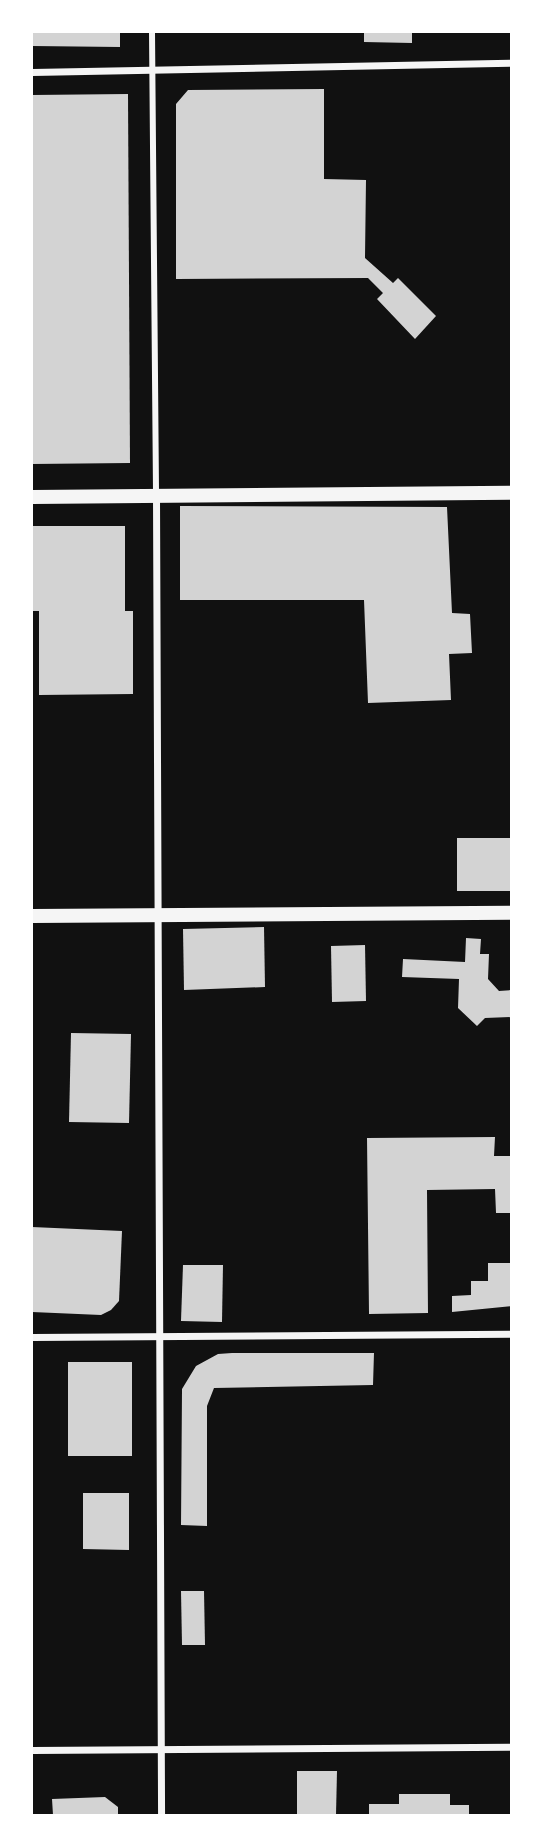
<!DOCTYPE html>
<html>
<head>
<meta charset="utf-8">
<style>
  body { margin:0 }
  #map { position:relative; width:543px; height:1847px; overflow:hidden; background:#111; font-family:Signika,sans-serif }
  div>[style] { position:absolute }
  .building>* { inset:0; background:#d3d3d3 }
  .pedestrian>* { height:6px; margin:-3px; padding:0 3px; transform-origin:3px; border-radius:3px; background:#f5f5f5 }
  .minor>* { height:7px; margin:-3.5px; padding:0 3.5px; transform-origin:3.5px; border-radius:3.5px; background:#f5f5f5 }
  .secondary>* { height:14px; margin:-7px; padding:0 7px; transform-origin:7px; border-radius:7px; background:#f5f5f5 }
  span { translate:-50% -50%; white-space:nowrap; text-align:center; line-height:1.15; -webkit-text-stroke:7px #fff; paint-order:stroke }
  .frame { position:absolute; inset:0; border:33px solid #fff; pointer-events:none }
</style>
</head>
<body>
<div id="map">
  <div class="building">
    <div style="clip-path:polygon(32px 32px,120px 32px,120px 47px,32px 46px)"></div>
    <div style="clip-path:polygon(364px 32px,412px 32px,412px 43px,364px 42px)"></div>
    <div style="clip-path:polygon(324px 89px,324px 179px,366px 180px,365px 258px,393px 283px,398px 278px,436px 316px,415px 339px,377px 299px,383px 293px,368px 278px,176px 279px,176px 104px,188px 90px)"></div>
    <div style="clip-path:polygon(128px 94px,130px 463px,32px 464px,32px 95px)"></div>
    <div style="clip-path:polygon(180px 506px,447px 507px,452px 613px,470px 614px,472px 653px,449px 654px,451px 700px,368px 703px,364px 600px,180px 600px)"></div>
    <div style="clip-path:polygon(32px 526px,125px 526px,125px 611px,133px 611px,133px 694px,39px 695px,39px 611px,32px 611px)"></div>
    <div style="clip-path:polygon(457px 838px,512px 838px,512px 891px,457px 891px)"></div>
    <div style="clip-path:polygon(264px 927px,265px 987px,184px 990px,183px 929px)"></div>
    <div style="clip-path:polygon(466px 938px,481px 939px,480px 954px,489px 954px,488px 979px,499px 991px,512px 990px,512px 1017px,485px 1018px,477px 1026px,458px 1008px,459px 979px,402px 977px,403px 959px,465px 962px)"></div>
    <div style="clip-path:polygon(365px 945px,366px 1001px,332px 1002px,331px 946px)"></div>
    <div style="clip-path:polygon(71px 1033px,131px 1034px,129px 1123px,69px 1122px)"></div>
    <div style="clip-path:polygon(495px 1137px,494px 1156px,512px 1156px,512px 1213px,496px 1213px,495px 1189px,427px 1190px,428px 1313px,369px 1314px,367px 1138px)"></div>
    <div style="clip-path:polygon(32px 1227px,122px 1231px,119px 1301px,111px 1310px,101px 1315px,32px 1312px)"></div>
    <div style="clip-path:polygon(488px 1263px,511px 1263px,512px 1306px,452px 1312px,452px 1296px,471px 1295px,471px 1281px,488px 1281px)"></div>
    <div style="clip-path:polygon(183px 1265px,223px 1265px,222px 1322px,181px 1321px)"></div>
    <div style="clip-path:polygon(232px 1353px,374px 1353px,373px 1385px,214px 1388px,207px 1406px,207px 1526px,181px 1525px,182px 1389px,196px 1366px,218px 1354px)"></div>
    <div style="clip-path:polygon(68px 1362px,132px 1362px,132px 1456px,68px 1456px)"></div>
    <div style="clip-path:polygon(83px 1493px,129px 1493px,129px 1550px,83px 1549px)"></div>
    <div style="clip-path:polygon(181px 1591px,204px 1591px,205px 1645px,182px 1645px)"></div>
    <div style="clip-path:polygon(297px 1771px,337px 1771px,336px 1815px,297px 1815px)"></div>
    <div style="clip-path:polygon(399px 1794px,450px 1794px,450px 1805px,469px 1805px,469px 1815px,369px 1815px,369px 1804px,399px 1804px)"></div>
    <div style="clip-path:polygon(105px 1797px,118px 1807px,118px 1815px,53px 1815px,52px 1799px)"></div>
  </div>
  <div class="pedestrian">
    <div style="left:152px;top:32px;width:463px;rotate:89.5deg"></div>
  </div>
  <div class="minor">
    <div style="left:32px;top:72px;width:480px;rotate:-1.1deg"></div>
    <div style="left:156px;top:496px;width:1319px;rotate:89.78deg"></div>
    <div style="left:32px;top:1337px;width:480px;rotate:-0.4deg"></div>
    <div style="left:32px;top:1750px;width:480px;rotate:-0.4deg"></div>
  </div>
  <div class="secondary">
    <div style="left:32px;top:497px;width:480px;rotate:-0.5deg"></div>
    <div style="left:32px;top:916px;width:480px;rotate:-0.4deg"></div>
  </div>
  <div class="frame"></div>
</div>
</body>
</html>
